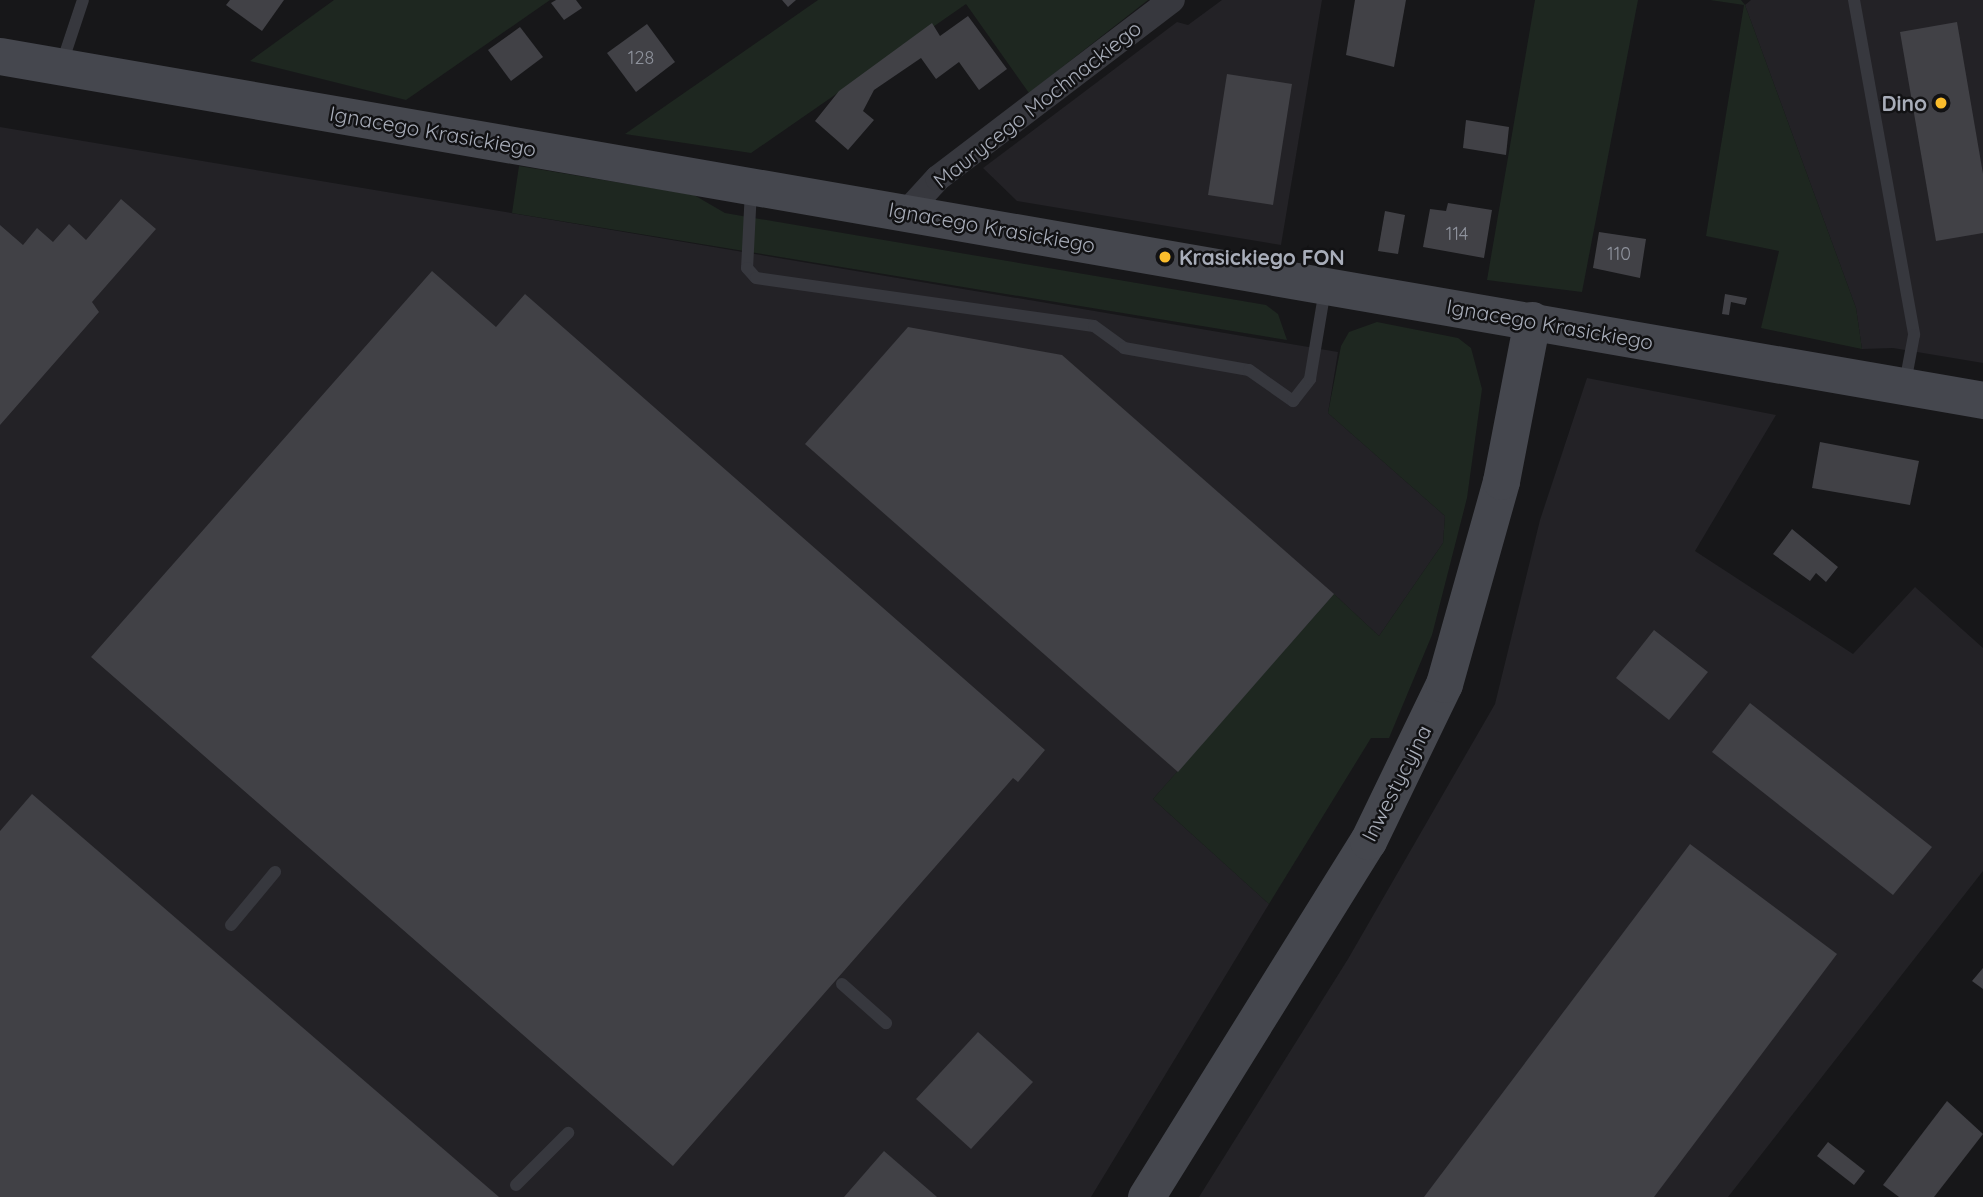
<!DOCTYPE html>
<html>
<head>
<meta charset="utf-8">
<style>
  body { margin:0 }
  #map { position:relative; width:1983px; height:1197px; overflow:hidden; background:#171719; font-family:Quicksand,sans-serif }
  div>[style] { position:absolute }
  .built>* { inset:0; background:#232226 }
  .green>* { inset:0; background:#1e2720 }
  .building>* { inset:0; background:#414146 }
  .lane>* { height:12px; margin:-6px; padding:0 6px; transform-origin:6px; border-radius:6px; background:#37383e }
  .street>* { height:26px; margin:-13px; padding:0 13px; transform-origin:13px; border-radius:13px; background:#37383e }
  .secondary>* { height:37px; margin:-18.5px; padding:0 18.5px; transform-origin:18.5px; border-radius:18.5px; background:#45474e }
  .dots>* { width:19px; height:19px; translate:-50% -50%; box-sizing:border-box; border:4px solid #121214; border-radius:50% }
  span { translate:-50% -50%; white-space:nowrap; text-align:center; line-height:1.15; -webkit-text-stroke:5px #121214; paint-order:stroke }
  .number-label { font-size:18px; color:#8e929c }
  .number-label span { -webkit-text-stroke-width:0 }
  .poi-label { font-size:21px; color:#a8adb9; font-weight:700 }
  .right { translate:-100% -50%; text-align:right }
  .left { translate:0 -50%; text-align:left }
  .street-label { font-size:21px; color:#a8adb9 }
</style>
</head>
<body>
<div id="map">
  <div class="built">
    <div style="clip-path:polygon(1222px 0,1322px 0,1281px 245px,1017px 201px,983px 168px,1177px 22px,1188px 25px)"></div>
    <div style="clip-path:polygon(1751px 0,1983px 0,1983px 363px,1893px 348px,1862px 349px,1856px 308px,1745px 5px)"></div>
    <div style="clip-path:polygon(0 127px,1338px 352px,1328px 413px,1445px 516px,1443px 543px,1379px 636px,1335px 595px,1153px 799px,1269px 904px,1091px 1197px,0 1197px)"></div>
    <div style="clip-path:polygon(1587px 378px,1776px 415px,1695px 551px,1853px 654px,1915px 587px,1983px 648px,1983px 871px,1728px 1197px,1199px 1197px,1348px 959px,1495px 704px,1540px 520px)"></div>
  </div>
  <div class="green">
    <div style="clip-path:polygon(334px 0,550px 0,406px 100px,250px 61px)"></div>
    <div style="clip-path:polygon(818px 0,1148px 0,1029px 93px,966px 4px,751px 153px,625px 134px)"></div>
    <div style="clip-path:polygon(1535px 0,1638px 0,1582px 292px,1487px 280px)"></div>
    <div style="clip-path:polygon(1710px 0,1741px 0,1745px 5px,1856px 308px,1862px 349px,1761px 328px,1779px 251px,1706px 236px,1744px 5px)"></div>
    <div style="clip-path:polygon(519px 166px,694px 195px,725px 213px,1266px 305px,1278px 314px,1287px 340px,512px 213px)"></div>
    <div style="clip-path:polygon(1377px 322px,1458px 338px,1471px 348px,1482px 389px,1467px 498px,1432px 635px,1389px 738px,1371px 738px,1269px 904px,1153px 799px,1334px 594px,1379px 636px,1443px 543px,1445px 516px,1328px 413px,1341px 346px,1349px 332px)"></div>
  </div>
  <div class="building">
    <div style="clip-path:polygon(230px 0,284px 0,262px 31px,226px 5px)"></div>
    <div style="clip-path:polygon(556px 0,576px 0,582px 8px,564px 20px,551px 3px)"></div>
    <div style="clip-path:polygon(782px 0,796px 0,788px 7px)"></div>
    <div style="clip-path:polygon(1355px 0,1406px 0,1394px 67px,1346px 55px)"></div>
    <div style="clip-path:polygon(968px 16px,1007px 69px,979px 90px,959px 62px,936px 79px,921px 58px,874px 90px,863px 111px,874px 120px,848px 150px,815px 121px,839px 91px,932px 23px,940px 36px)"></div>
    <div style="clip-path:polygon(1957px 22px,1983px 174px,1983px 233px,1936px 241px,1900px 32px)"></div>
    <div style="clip-path:polygon(647px 24px,675px 62px,636px 92px,607px 53px)"></div>
    <div style="clip-path:polygon(520px 27px,543px 57px,511px 81px,488px 50px)"></div>
    <div style="clip-path:polygon(1227px 74px,1292px 84px,1273px 205px,1208px 195px)"></div>
    <div style="clip-path:polygon(1466px 120px,1509px 127px,1506px 155px,1463px 148px)"></div>
    <div style="clip-path:polygon(121px 199px,156px 229px,92px 302px,99px 312px,0 425px,0 225px,23px 245px,37px 228px,53px 242px,69px 224px,86px 240px)"></div>
    <div style="clip-path:polygon(1448px 203px,1492px 210px,1484px 258px,1423px 247px,1430px 209px,1446px 211px)"></div>
    <div style="clip-path:polygon(1385px 211px,1405px 215px,1398px 254px,1378px 251px)"></div>
    <div style="clip-path:polygon(1599px 232px,1646px 239px,1640px 278px,1593px 268px)"></div>
    <div style="clip-path:polygon(432px 271px,496px 327px,525px 294px,1045px 750px,1018px 782px,1013px 778px,673px 1166px,91px 657px)"></div>
    <div style="clip-path:polygon(1725px 294px,1747px 298px,1745px 305px,1731px 302px,1729px 315px,1722px 314px)"></div>
    <div style="clip-path:polygon(908px 327px,1062px 355px,1334px 594px,1178px 772px,805px 444px)"></div>
    <div style="clip-path:polygon(1820px 442px,1919px 461px,1910px 505px,1812px 488px)"></div>
    <div style="clip-path:polygon(1792px 529px,1838px 567px,1826px 582px,1816px 573px,1810px 581px,1773px 554px)"></div>
    <div style="clip-path:polygon(1654px 630px,1708px 672px,1669px 720px,1616px 678px)"></div>
    <div style="clip-path:polygon(1750px 703px,1932px 847px,1893px 895px,1712px 752px)"></div>
    <div style="clip-path:polygon(32px 794px,499px 1197px,0 1197px,0 831px)"></div>
    <div style="clip-path:polygon(1690px 844px,1837px 954px,1654px 1197px,1424px 1197px)"></div>
    <div style="clip-path:polygon(1983px 968px,1983px 989px,1972px 981px)"></div>
    <div style="clip-path:polygon(978px 1032px,1033px 1082px,971px 1149px,916px 1099px)"></div>
    <div style="clip-path:polygon(1947px 1101px,1983px 1134px,1934px 1197px,1899px 1197px,1883px 1185px)"></div>
    <div style="clip-path:polygon(1828px 1142px,1865px 1171px,1854px 1185px,1817px 1156px)"></div>
    <div style="clip-path:polygon(884px 1151px,937px 1197px,844px 1197px)"></div>
  </div>
  <div class="lane">
    <div style="left:1854px;top:0;width:340px;rotate:79.8deg"></div>
    <div style="left:1914px;top:335px;width:49px;rotate:100.6deg"></div>
    <div style="left:62px;top:63px;width:66px;rotate:-71.6deg"></div>
    <div style="left:751px;top:190px;width:78px;rotate:92.9deg"></div>
    <div style="left:747px;top:268px;width:13px;rotate:48deg"></div>
    <div style="left:756px;top:278px;width:341px;rotate:8.1deg"></div>
    <div style="left:1094px;top:326px;width:37px;rotate:36deg"></div>
    <div style="left:1124px;top:348px;width:127px;rotate:10deg"></div>
    <div style="left:1249px;top:370px;width:54px;rotate:35.2deg"></div>
    <div style="left:1293px;top:401px;width:28px;rotate:-52deg"></div>
    <div style="left:1310px;top:379px;width:91px;rotate:-80.5deg"></div>
    <div style="left:231px;top:925px;width:69px;rotate:-50.3deg"></div>
    <div style="left:842px;top:984px;width:59px;rotate:41.6deg"></div>
    <div style="left:516px;top:1185px;width:74px;rotate:-45deg"></div>
  </div>
  <div class="street">
    <div style="left:906px;top:213px;width:47px;rotate:-47.6deg"></div>
    <div style="left:938px;top:178px;width:294px;rotate:-37.3deg"></div>
  </div>
  <div class="secondary">
    <div style="left:0;top:56px;width:2013px;rotate:9.84deg"></div>
    <div style="left:1146px;top:1197px;width:420px;rotate:-58.1deg"></div>
    <div style="left:1368px;top:841px;width:174px;rotate:-64.2deg"></div>
    <div style="left:1444px;top:684px;width:211px;rotate:-74.3deg"></div>
    <div style="left:1501px;top:481px;width:164px;rotate:-79.1deg"></div>
  </div>
  <div class="dots">
    <div style="left:1941px;top:103px;background:#fbbd2c"></div>
    <div style="left:1165px;top:257px;background:#fbbd2c"></div>
  </div>
  <div class="number-label">
    <span style="left:641px;top:58px">128</span>
    <span style="left:1457px;top:234px">114</span>
    <span style="left:1619px;top:254px">110</span>
  </div>
  <div class="poi-label">
    <span class="right" style="left:1927px;top:103px">Dino</span>
    <span class="left" style="left:1179px;top:257px">Krasickiego FON</span>
  </div>
  <div class="street-label">
    <span style="left:1037px;top:104px;rotate:-38deg">Maurycego Mochnackiego</span>
    <span style="left:433px;top:131px;rotate:10deg">Ignacego Krasickiego</span>
    <span style="left:992px;top:227px;rotate:10deg">Ignacego Krasickiego</span>
    <span style="left:1550px;top:324px;rotate:10deg">Ignacego Krasickiego</span>
    <span style="left:1396px;top:783px;rotate:-63deg">Inwestycyjna</span>
  </div>
</div>
</body>
</html>
